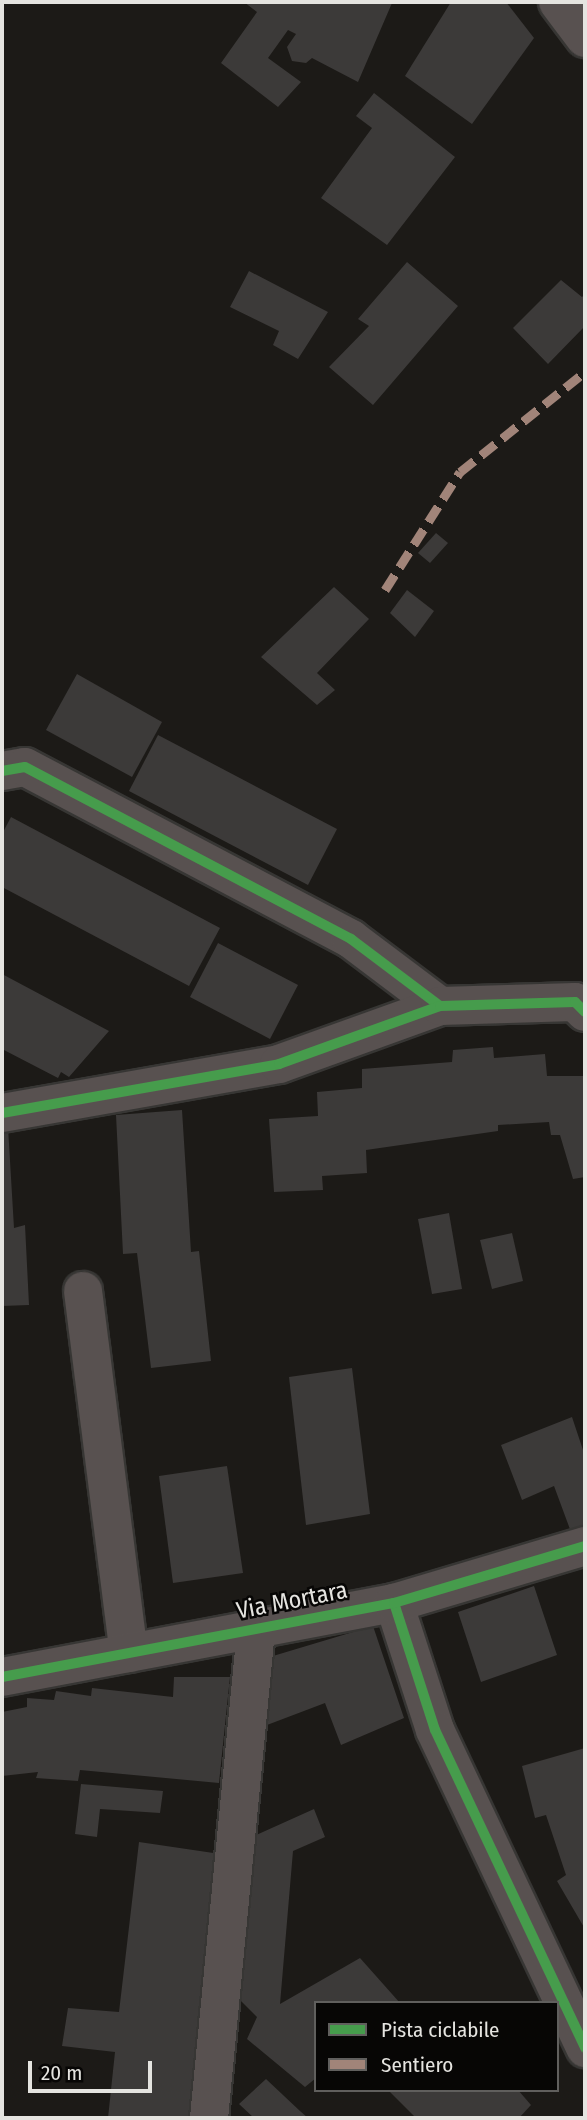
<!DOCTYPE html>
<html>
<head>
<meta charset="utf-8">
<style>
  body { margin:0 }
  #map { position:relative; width:587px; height:2120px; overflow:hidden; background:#1c1a17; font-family:"Fira Sans Condensed",sans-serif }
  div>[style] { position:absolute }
  .building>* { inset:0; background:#3c3a39 }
  .roads { filter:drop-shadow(2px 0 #373634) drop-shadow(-2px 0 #373634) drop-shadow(0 2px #373634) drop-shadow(0 -2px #373634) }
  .minor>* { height:38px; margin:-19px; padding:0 19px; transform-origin:19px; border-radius:19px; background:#585150 }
  .quiet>* { height:9px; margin-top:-4.5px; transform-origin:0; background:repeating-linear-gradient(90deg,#a18479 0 18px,transparent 0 27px) }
  .cycleway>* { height:10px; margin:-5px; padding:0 5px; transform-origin:5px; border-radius:5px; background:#469c4c }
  span { translate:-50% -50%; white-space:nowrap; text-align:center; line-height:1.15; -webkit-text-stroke:5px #070605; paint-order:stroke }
  .street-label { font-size:24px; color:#e5e4e0 }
  .frame { position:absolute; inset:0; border:4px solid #e5e4e0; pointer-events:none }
  .legend { position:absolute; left:314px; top:2001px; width:245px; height:91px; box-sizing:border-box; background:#070605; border:2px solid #605f5d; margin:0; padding:9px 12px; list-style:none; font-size:21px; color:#e5e4e0 }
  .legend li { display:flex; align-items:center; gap:14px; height:35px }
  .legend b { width:35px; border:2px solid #605f5d }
  .scale { position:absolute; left:28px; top:2061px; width:124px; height:32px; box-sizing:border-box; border:4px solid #e5e4e0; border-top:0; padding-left:9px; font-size:21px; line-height:24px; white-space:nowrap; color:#e5e4e0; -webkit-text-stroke:5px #070605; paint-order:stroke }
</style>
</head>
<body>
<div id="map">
  <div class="building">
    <div style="clip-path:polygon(244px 2px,385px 2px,392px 3px,358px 82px,312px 58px,306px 63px,292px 61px,287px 47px,296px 34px,288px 30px,268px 58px,301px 82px,278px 107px,221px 63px,257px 12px)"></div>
    <div style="clip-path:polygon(451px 2px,506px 2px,534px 38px,472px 124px,405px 76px)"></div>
    <div style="clip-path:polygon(374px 93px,455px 157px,387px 245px,321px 198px,372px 128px,356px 116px)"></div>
    <div style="clip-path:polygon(407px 262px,458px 306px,373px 405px,329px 367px,369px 326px,358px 319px)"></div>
    <div style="clip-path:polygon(249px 271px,328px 312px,298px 359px,273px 345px,279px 331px,230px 307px)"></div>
    <div style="clip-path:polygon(561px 280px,582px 297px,585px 294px,585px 326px,548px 364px,513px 328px)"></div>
    <div style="clip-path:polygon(436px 533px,448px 543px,430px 563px,418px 553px)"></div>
    <div style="clip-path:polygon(334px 587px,369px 619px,317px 673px,335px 690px,317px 705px,261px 657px)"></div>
    <div style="clip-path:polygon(407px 590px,434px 611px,415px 637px,390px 613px)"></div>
    <div style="clip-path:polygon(77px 674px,162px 722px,132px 777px,46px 730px)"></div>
    <div style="clip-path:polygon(158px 735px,337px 829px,308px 885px,129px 791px)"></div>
    <div style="clip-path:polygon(11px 817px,220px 928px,189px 986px,2px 887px,2px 834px)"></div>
    <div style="clip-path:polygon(218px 943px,298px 985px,270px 1039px,190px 997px)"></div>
    <div style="clip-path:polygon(2px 974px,109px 1031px,69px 1077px,61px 1072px,58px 1078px,2px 1049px)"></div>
    <div style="clip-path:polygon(493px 1047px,494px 1058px,545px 1054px,547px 1076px,585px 1076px,585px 1177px,573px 1179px,560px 1135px,551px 1135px,549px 1122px,498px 1125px,498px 1131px,366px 1150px,367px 1173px,322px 1176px,323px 1190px,274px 1192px,269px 1119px,318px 1116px,317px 1092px,362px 1088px,362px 1069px,452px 1062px,453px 1050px)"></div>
    <div style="clip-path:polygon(182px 1110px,191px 1252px,199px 1251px,211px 1361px,151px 1368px,137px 1253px,123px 1254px,116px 1115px)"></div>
    <div style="clip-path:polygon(8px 1127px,14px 1228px,25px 1225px,29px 1305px,2px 1306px,2px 1128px)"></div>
    <div style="clip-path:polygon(449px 1213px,462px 1289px,432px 1294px,418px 1219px)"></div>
    <div style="clip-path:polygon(512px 1233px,523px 1281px,492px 1289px,480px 1240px)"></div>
    <div style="clip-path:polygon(352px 1368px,370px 1514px,306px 1525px,289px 1377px)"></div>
    <div style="clip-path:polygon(572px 1417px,585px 1456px,585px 1527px,571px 1532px,554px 1486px,522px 1500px,501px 1445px)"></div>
    <div style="clip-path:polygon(227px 1466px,243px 1573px,173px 1583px,159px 1476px)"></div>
    <div style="clip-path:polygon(534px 1586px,557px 1655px,481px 1682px,458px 1612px)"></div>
    <div style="clip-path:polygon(373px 1626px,404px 1718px,341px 1745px,325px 1703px,267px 1725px,273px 1656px)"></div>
    <div style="clip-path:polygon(174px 1677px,230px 1677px,219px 1783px,80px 1770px,78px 1781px,36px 1778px,38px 1772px,2px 1776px,2px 1712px,27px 1707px,27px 1698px,54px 1700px,56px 1691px,91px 1696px,92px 1688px,173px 1697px)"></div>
    <div style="clip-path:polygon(585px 1748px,585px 1929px,557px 1881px,566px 1875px,546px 1815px,535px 1818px,522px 1766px)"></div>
    <div style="clip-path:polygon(81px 1784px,163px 1791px,160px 1813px,100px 1809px,97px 1837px,75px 1834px)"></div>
    <div style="clip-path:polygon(314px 1809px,325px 1837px,293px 1851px,280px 2004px,360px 1958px,400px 2003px,316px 2003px,316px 2078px,305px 2087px,247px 2039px,257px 2017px,236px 1996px,252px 1837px)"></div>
    <div style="clip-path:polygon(139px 1842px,227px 1855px,193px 2118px,108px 2118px,115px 2052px,62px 2046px,68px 2008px,119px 2012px)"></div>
    <div style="clip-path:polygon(266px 2079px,300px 2111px,308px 2118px,254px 2118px,239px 2104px)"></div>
    <div style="clip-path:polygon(388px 2090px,518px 2090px,531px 2105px,519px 2118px,416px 2118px)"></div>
  </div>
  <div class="roads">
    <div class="minor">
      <div style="left:558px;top:2px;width:45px;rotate:53.1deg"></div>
      <div style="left:2px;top:771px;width:23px;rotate:-10deg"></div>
      <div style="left:25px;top:767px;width:369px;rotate:27.8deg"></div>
      <div style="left:351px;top:939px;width:111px;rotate:37deg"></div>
      <div style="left:2px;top:1113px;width:281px;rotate:-10deg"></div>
      <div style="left:279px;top:1064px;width:171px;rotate:-19.8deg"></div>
      <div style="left:440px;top:1006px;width:135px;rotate:-1.7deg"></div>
      <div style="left:575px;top:1002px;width:14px;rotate:45deg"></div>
      <div style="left:83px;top:1291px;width:365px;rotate:82.8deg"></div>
      <div style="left:394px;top:1603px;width:133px;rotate:72.1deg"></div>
      <div style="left:435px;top:1730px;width:352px;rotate:64.7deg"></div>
      <div style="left:2px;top:1677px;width:399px;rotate:-10.7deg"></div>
      <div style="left:394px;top:1603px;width:199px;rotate:-16.6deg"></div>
      <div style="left:209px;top:2118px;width:490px;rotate:-84.5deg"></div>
    </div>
  </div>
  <div class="quiet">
    <div style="left:385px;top:590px;width:140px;rotate:-57.6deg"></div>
    <div style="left:460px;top:472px;width:160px;rotate:-38.7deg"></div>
  </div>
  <div class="cycleway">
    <div style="left:2px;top:771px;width:23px;rotate:-10deg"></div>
    <div style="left:25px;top:767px;width:369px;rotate:27.8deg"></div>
    <div style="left:351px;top:939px;width:111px;rotate:37deg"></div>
    <div style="left:2px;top:1113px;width:281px;rotate:-10deg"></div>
    <div style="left:279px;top:1064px;width:171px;rotate:-19.8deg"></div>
    <div style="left:440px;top:1006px;width:135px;rotate:-1.7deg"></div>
    <div style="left:575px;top:1002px;width:14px;rotate:45deg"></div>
    <div style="left:394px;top:1603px;width:133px;rotate:72.1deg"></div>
    <div style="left:435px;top:1730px;width:352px;rotate:64.7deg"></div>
    <div style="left:2px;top:1677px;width:399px;rotate:-10.7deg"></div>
    <div style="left:394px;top:1603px;width:199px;rotate:-16.6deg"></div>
  </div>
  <div class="street-label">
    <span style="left:292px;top:1601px;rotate:-11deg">Via Mortara</span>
  </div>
  <div class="frame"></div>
  <ul class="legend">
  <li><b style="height:9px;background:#469c4c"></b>Pista ciclabile</li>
  <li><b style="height:9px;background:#a18479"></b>Sentiero</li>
  </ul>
  <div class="scale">20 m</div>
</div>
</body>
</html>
